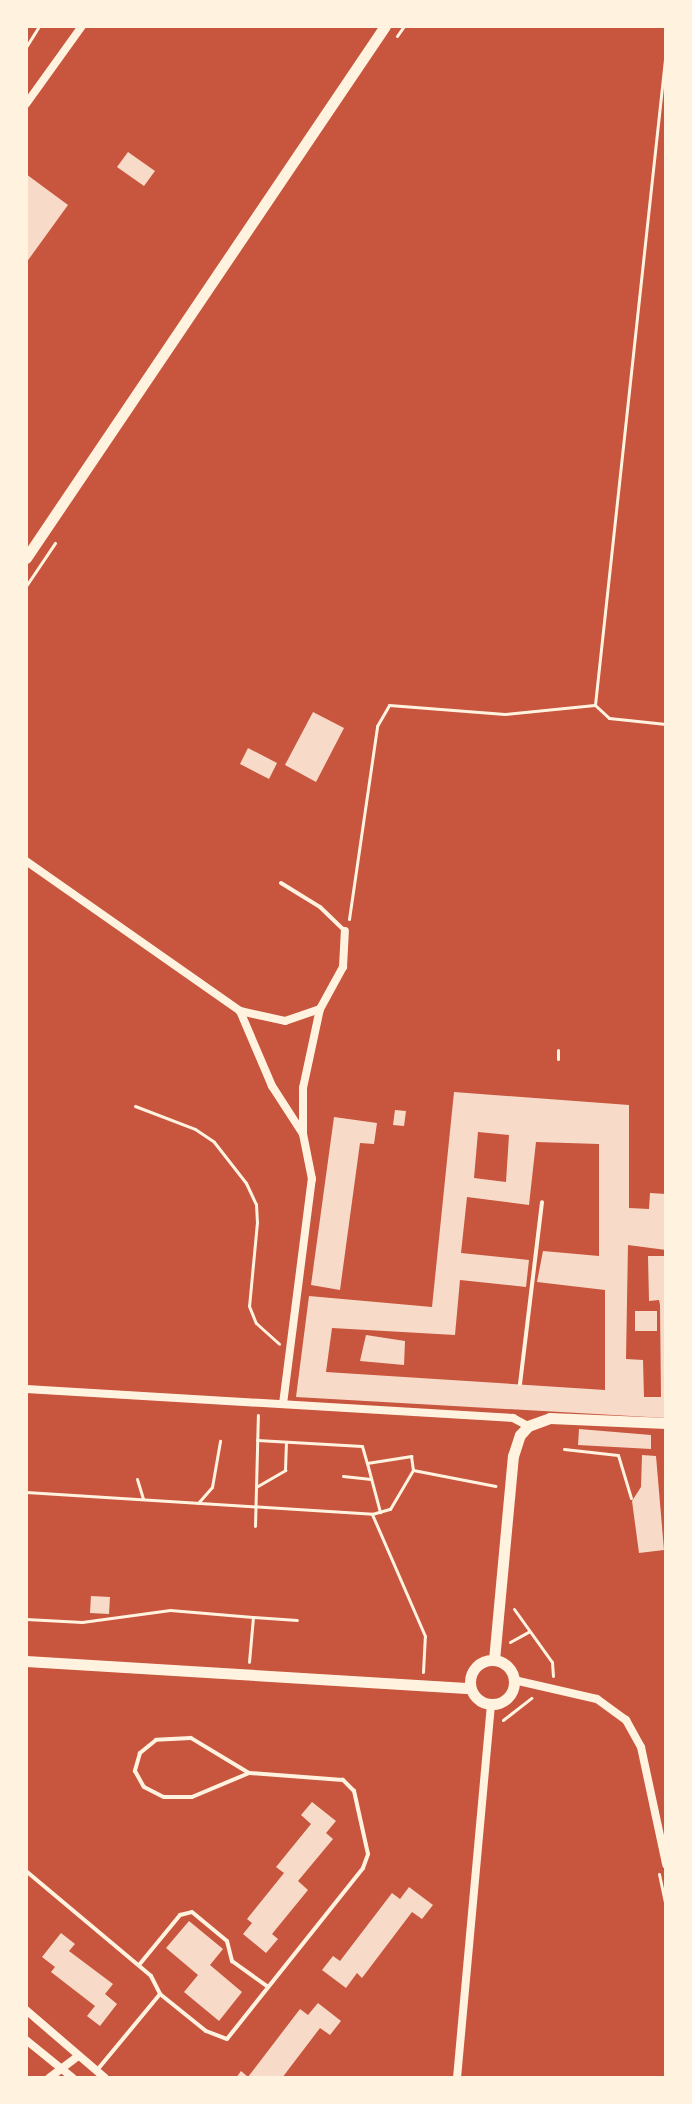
<!DOCTYPE html>
<html>
<head>
<meta charset="utf-8">
<style>
  body { margin:0 }
  #map { position:relative; width:692px; height:2104px; overflow:hidden; background:#c8553d; font-family:Figtree,sans-serif }
  div>[style] { position:absolute }
  .building>* { inset:0; background:#f7dbc8 }
  .path>* { height:3px; margin:-1.5px; padding:0 1.5px; transform-origin:1.5px; border-radius:1.5px; background:#fff3e0 }
  .service>* { height:4px; margin:-2px; padding:0 2px; transform-origin:2px; border-radius:2px; background:#fff3e0 }
  .minor>* { height:8px; margin:-4px; padding:0 4px; transform-origin:4px; border-radius:4px; background:#fff3e0 }
  .tertiary>* { height:11px; margin:-5.5px; padding:0 5.5px; transform-origin:5.5px; border-radius:5.5px; background:#fff3e0 }
  .tertiary>.ring { margin:-5.5px; padding:0; box-sizing:content-box; background:none; border:11px solid #fff3e0; border-radius:50% }
  span { translate:-50% -50%; white-space:nowrap; text-align:center; line-height:1.15; -webkit-text-stroke:6px #fff3e0; paint-order:stroke }
  .frame { position:absolute; inset:0; border:28px solid #fff3e0; pointer-events:none }
</style>
</head>
<body>
<div id="map">
  <div class="building">
    <div style="clip-path:polygon(128px 152px,155px 171px,144px 186px,117px 167px)"></div>
    <div style="clip-path:polygon(26px 174px,68px 205px,26px 263px)"></div>
    <div style="clip-path:polygon(313px 712px,344px 728px,316px 782px,285px 765px)"></div>
    <div style="clip-path:polygon(248px 748px,277px 763px,269px 779px,240px 764px)"></div>
    <div style="clip-path:polygon(evenodd,454px 1092px,629px 1105px,629px 1208px,649px 1209px,650px 1193px,666px 1194px,666px 1250px,628px 1245px,626px 1359px,643px 1360px,644px 1397px,661px 1397px,660px 1305px,659px 1300px,649px 1301px,648px 1256px,666px 1256px,666px 1418px,296px 1397px,309px 1296px,432px 1307px,454px 1092px,478px 1132px,509px 1135px,506px 1182px,474px 1178px,478px 1132px,454px 1092px,536px 1142px,599px 1144px,599px 1256px,543px 1251px,537px 1282px,605px 1290px,605px 1390px,326px 1372px,332px 1328px,455px 1335px,460px 1280px,526px 1287px,529px 1260px,461px 1253px,467px 1197px,529px 1205px,536px 1142px)"></div>
    <div style="clip-path:polygon(395px 1110px,406px 1111px,404px 1126px,393px 1125px)"></div>
    <div style="clip-path:polygon(334px 1117px,377px 1123px,374px 1144px,360px 1143px,340px 1290px,311px 1285px)"></div>
    <div style="clip-path:polygon(635px 1311px,657px 1311px,657px 1331px,635px 1331px)"></div>
    <div style="clip-path:polygon(366px 1335px,405px 1341px,404px 1365px,360px 1361px)"></div>
    <div style="clip-path:polygon(579px 1429px,651px 1435px,651px 1449px,578px 1445px)"></div>
    <div style="clip-path:polygon(642px 1455px,656px 1456px,664px 1550px,639px 1553px,632px 1501px,641px 1487px)"></div>
    <div style="clip-path:polygon(91px 1596px,110px 1597px,109px 1614px,90px 1613px)"></div>
    <div style="clip-path:polygon(312px 1802px,336px 1821px,326px 1833px,333px 1839px,298px 1881px,308px 1890px,272px 1934px,278px 1939px,266px 1953px,243px 1934px,252px 1923px,247px 1919px,284px 1873px,276px 1867px,311px 1824px,301px 1815px)"></div>
    <div style="clip-path:polygon(409px 1887px,433px 1905px,422px 1919px,412px 1912px,362px 1978px,357px 1973px,346px 1988px,322px 1970px,333px 1956px,340px 1961px,392px 1893px,400px 1899px)"></div>
    <div style="clip-path:polygon(189px 1921px,223px 1949px,210px 1965px,242px 1992px,219px 2021px,184px 1992px,198px 1975px,166px 1948px)"></div>
    <div style="clip-path:polygon(61px 1933px,75px 1944px,69px 1951px,113px 1984px,105px 1994px,117px 2004px,100px 2026px,87px 2016px,95px 2006px,51px 1972px,55px 1967px,42px 1957px)"></div>
    <div style="clip-path:polygon(318px 2003px,341px 2021px,330px 2035px,320px 2028px,282px 2078px,236px 2078px,241px 2071px,248px 2077px,300px 2009px,308px 2015px)"></div>
  </div>
  <div class="path">
    <div style="left:397px;top:36px;width:12px;rotate:-55deg"></div>
    <div style="left:26px;top:47px;width:25px;rotate:-58deg"></div>
    <div style="left:666px;top:50px;width:659px;rotate:96.19deg"></div>
    <div style="left:595px;top:705px;width:19px;rotate:43deg"></div>
    <div style="left:609px;top:718px;width:57px;rotate:6deg"></div>
    <div style="left:26px;top:586px;width:52px;rotate:-56deg"></div>
    <div style="left:349px;top:919px;width:195px;rotate:-81.7deg"></div>
    <div style="left:377px;top:726px;width:24px;rotate:-60deg"></div>
    <div style="left:389px;top:705px;width:116px;rotate:4.4deg"></div>
    <div style="left:505px;top:714px;width:90px;rotate:-5.7deg"></div>
    <div style="left:558px;top:1059px;width:9px;rotate:-90deg"></div>
    <div style="left:135px;top:1106px;width:64px;rotate:21deg"></div>
    <div style="left:195px;top:1129px;width:23px;rotate:34deg"></div>
    <div style="left:214px;top:1142px;width:52px;rotate:52deg"></div>
    <div style="left:246px;top:1183px;width:23px;rotate:65deg"></div>
    <div style="left:256px;top:1204px;width:18px;rotate:87deg"></div>
    <div style="left:257px;top:1222px;width:84px;rotate:95.4deg"></div>
    <div style="left:249px;top:1306px;width:18px;rotate:68deg"></div>
    <div style="left:256px;top:1323px;width:31px;rotate:42deg"></div>
    <div style="left:257px;top:1440px;width:105px;rotate:3.3deg"></div>
    <div style="left:362px;top:1446px;width:18px;rotate:74deg"></div>
    <div style="left:367px;top:1463px;width:45px;rotate:-9deg"></div>
    <div style="left:411px;top:1456px;width:14px;rotate:82deg"></div>
    <div style="left:564px;top:1449px;width:54px;rotate:6.3deg"></div>
    <div style="left:618px;top:1455px;width:45px;rotate:73.2deg"></div>
    <div style="left:367px;top:1463px;width:51px;rotate:75.1deg"></div>
    <div style="left:343px;top:1476px;width:28px;rotate:6deg"></div>
    <div style="left:137px;top:1479px;width:21px;rotate:73deg"></div>
    <div style="left:256px;top:1487px;width:34px;rotate:-30deg"></div>
    <div style="left:285px;top:1470px;width:27px;rotate:-88deg"></div>
    <div style="left:26px;top:1492px;width:347px;rotate:3.6deg"></div>
    <div style="left:198px;top:1503px;width:21px;rotate:-49deg"></div>
    <div style="left:212px;top:1487px;width:47px;rotate:-80.1deg"></div>
    <div style="left:255px;top:1526px;width:111px;rotate:-88.5deg"></div>
    <div style="left:514px;top:1609px;width:65px;rotate:54.4deg"></div>
    <div style="left:552px;top:1662px;width:14px;rotate:86deg"></div>
    <div style="left:253px;top:1617px;width:44px;rotate:3.9deg"></div>
    <div style="left:26px;top:1619px;width:56px;rotate:3.1deg"></div>
    <div style="left:82px;top:1622px;width:89px;rotate:-7.8deg"></div>
    <div style="left:170px;top:1610px;width:83px;rotate:4.8deg"></div>
    <div style="left:253px;top:1617px;width:45px;rotate:95.1deg"></div>
    <div style="left:510px;top:1642px;width:21px;rotate:-29deg"></div>
    <div style="left:423px;top:1672px;width:36px;rotate:-87deg"></div>
    <div style="left:425px;top:1636px;width:133px;rotate:-113.5deg"></div>
    <div style="left:372px;top:1514px;width:19px;rotate:-16deg"></div>
    <div style="left:390px;top:1509px;width:45px;rotate:-59.5deg"></div>
    <div style="left:413px;top:1470px;width:84px;rotate:11deg"></div>
    <div style="left:503px;top:1720px;width:36px;rotate:-38deg"></div>
    <div style="left:659px;top:1874px;width:34px;rotate:78deg"></div>
  </div>
  <div class="service">
    <div style="left:281px;top:883px;width:46px;rotate:31.6deg"></div>
    <div style="left:320px;top:907px;width:35px;rotate:44deg"></div>
    <div style="left:520px;top:1384px;width:183px;rotate:-83.1deg"></div>
    <div style="left:26px;top:1871px;width:163px;rotate:40deg"></div>
    <div style="left:151px;top:1976px;width:20px;rotate:63deg"></div>
    <div style="left:139px;top:1965px;width:65px;rotate:-50.6deg"></div>
    <div style="left:180px;top:1915px;width:12px;rotate:-14deg"></div>
    <div style="left:192px;top:1912px;width:45px;rotate:39.6deg"></div>
    <div style="left:227px;top:1941px;width:21px;rotate:76deg"></div>
    <div style="left:232px;top:1961px;width:44px;rotate:35.8deg"></div>
    <div style="left:98px;top:2069px;width:97px;rotate:-50.4deg"></div>
    <div style="left:160px;top:1994px;width:59px;rotate:38.8deg"></div>
    <div style="left:206px;top:2031px;width:22px;rotate:21deg"></div>
    <div style="left:227px;top:2039px;width:218px;rotate:-51.5deg"></div>
    <div style="left:363px;top:1868px;width:15px;rotate:-70deg"></div>
    <div style="left:368px;top:1854px;width:65px;rotate:-102.5deg"></div>
    <div style="left:354px;top:1791px;width:16px;rotate:-135deg"></div>
    <div style="left:343px;top:1780px;width:94px;rotate:-175.7deg"></div>
    <div style="left:249px;top:1773px;width:68px;rotate:-148.9deg"></div>
    <div style="left:191px;top:1738px;width:35px;rotate:177deg"></div>
    <div style="left:156px;top:1740px;width:21px;rotate:141deg"></div>
    <div style="left:140px;top:1753px;width:19px;rotate:106deg"></div>
    <div style="left:135px;top:1771px;width:18px;rotate:61deg"></div>
    <div style="left:144px;top:1787px;width:22px;rotate:27deg"></div>
    <div style="left:164px;top:1797px;width:28px"></div>
    <div style="left:192px;top:1797px;width:62px;rotate:-22.8deg"></div>
  </div>
  <div class="minor">
    <div style="left:26px;top:104px;width:96px;rotate:-54.3deg"></div>
    <div style="left:26px;top:861px;width:261px;rotate:35deg"></div>
    <div style="left:240px;top:1011px;width:82px;rotate:66.9deg"></div>
    <div style="left:272px;top:1086px;width:57px;rotate:57.1deg"></div>
    <div style="left:240px;top:1011px;width:46px;rotate:12.5deg"></div>
    <div style="left:285px;top:1021px;width:37px;rotate:-19deg"></div>
    <div style="left:26px;top:1389px;width:488px;rotate:3.4deg"></div>
    <div style="left:513px;top:1418px;width:17px;rotate:28deg"></div>
    <div style="left:283px;top:1404px;width:227px;rotate:-82.7deg"></div>
    <div style="left:312px;top:1179px;width:46px;rotate:-101.3deg"></div>
    <div style="left:303px;top:1134px;width:46px;rotate:-90deg"></div>
    <div style="left:303px;top:1088px;width:81px;rotate:-77.9deg"></div>
    <div style="left:320px;top:1009px;width:48px;rotate:-61.3deg"></div>
    <div style="left:343px;top:967px;width:36px;rotate:-87deg"></div>
    <div style="left:514px;top:1680px;width:85px;rotate:12.9deg"></div>
    <div style="left:597px;top:1699px;width:36px;rotate:36deg"></div>
    <div style="left:626px;top:1720px;width:31px;rotate:61deg"></div>
    <div style="left:641px;top:1747px;width:120px;rotate:77.9deg"></div>
    <div style="left:26px;top:2010px;width:104px;rotate:40.7deg"></div>
    <div style="left:26px;top:2040px;width:60px;rotate:39deg"></div>
    <div style="left:49px;top:2078px;width:36px;rotate:-37deg"></div>
    <div style="left:457px;top:2078px;width:376px;rotate:-84.8deg"></div>
  </div>
  <div class="tertiary">
    <div style="left:26px;top:558px;width:642px;rotate:-55.99deg"></div>
    <div class="ring" style="left:470px;top:1660px;width:33px;height:33px"></div>
    <div style="left:494px;top:1660px;width:205px;rotate:-84.7deg"></div>
    <div style="left:513px;top:1456px;width:22px;rotate:-72deg"></div>
    <div style="left:520px;top:1435px;width:12px;rotate:-48deg"></div>
    <div style="left:528px;top:1426px;width:23px;rotate:-20deg"></div>
    <div style="left:550px;top:1418px;width:116px;rotate:2.5deg"></div>
    <div style="left:26px;top:1661px;width:445px;rotate:3.5deg"></div>
  </div>
  <div class="frame"></div>
</div>
</body>
</html>
